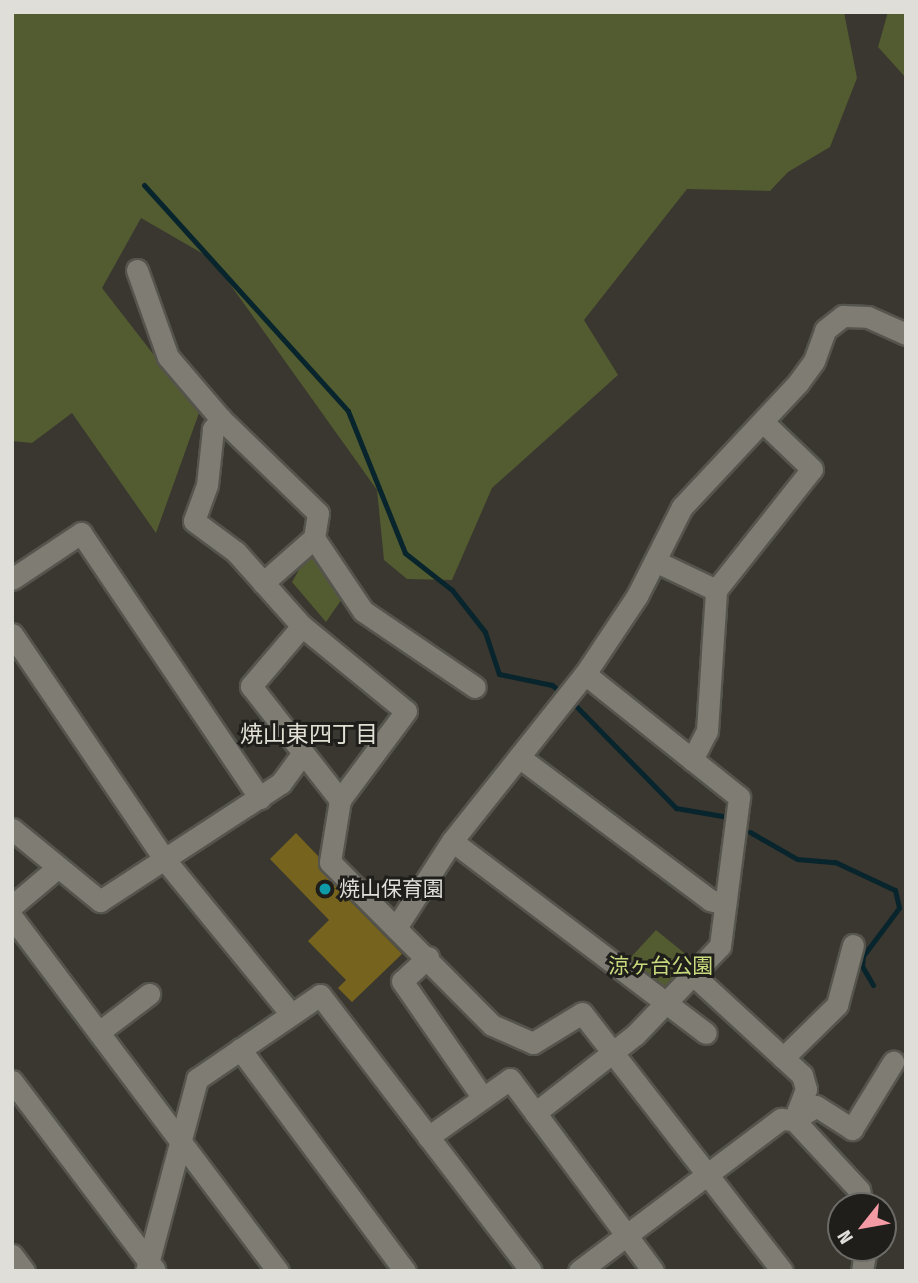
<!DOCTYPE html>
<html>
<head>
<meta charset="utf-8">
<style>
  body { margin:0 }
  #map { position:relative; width:918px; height:1283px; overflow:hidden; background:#39372f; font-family:"Fira Sans Condensed","Noto Sans JP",sans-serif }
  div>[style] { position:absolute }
  .green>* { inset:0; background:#535b30 }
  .stream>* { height:5px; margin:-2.5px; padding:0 2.5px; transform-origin:2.5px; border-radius:2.5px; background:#08242c }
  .building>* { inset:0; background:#76641e }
  .roads { filter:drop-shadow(2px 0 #55544d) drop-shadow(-2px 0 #55544d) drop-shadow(0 2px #55544d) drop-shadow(0 -2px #55544d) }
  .minor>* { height:21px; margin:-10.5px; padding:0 10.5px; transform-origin:10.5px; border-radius:10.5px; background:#7e7c73 }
  .dots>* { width:19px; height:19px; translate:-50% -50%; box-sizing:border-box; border:4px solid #1f1e1b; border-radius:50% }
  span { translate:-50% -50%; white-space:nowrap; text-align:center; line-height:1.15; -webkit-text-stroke:6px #1f1e1b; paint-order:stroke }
  .poi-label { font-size:21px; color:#dfded9 }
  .left { translate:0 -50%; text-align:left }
  .park-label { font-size:21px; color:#c7da7d }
  .neighbourhood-label { font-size:23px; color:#e2dfd5 }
  .frame { position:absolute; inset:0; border:14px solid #dfded9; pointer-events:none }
  .north { position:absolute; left:827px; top:1192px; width:70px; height:70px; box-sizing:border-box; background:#1f1e1b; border:2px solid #6c6b67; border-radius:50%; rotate:239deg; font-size:19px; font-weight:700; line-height:28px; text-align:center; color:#dfded9 }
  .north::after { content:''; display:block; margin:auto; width:24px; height:32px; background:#f49aa5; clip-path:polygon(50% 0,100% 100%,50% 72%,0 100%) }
</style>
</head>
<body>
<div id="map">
  <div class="green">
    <div style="clip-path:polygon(12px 12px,844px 12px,857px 78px,830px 147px,788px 172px,770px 191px,687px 189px,584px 320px,618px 375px,492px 488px,452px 580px,407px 579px,384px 560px,377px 490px,212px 259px,141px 218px,102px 288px,199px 413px,156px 533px,72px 413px,32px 443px,12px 441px)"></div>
    <div style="clip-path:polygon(888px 12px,906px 12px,906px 78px,878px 47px)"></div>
    <div style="clip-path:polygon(312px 547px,346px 593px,326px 622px,292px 582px)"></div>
    <div style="clip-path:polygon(656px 930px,699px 965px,663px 1000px,621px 968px)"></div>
  </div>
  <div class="stream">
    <div style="left:144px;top:185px;width:304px;rotate:47.9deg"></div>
    <div style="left:348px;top:411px;width:153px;rotate:68.1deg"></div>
    <div style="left:405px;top:553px;width:60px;rotate:38.2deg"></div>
    <div style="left:452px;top:590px;width:53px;rotate:51.8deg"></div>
    <div style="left:485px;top:632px;width:44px;rotate:71.6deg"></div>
    <div style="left:499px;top:674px;width:54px;rotate:11.7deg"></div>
    <div style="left:552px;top:685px;width:13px;rotate:39deg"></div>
    <div style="left:569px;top:699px;width:153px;rotate:45.5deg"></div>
    <div style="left:676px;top:808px;width:47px;rotate:9.9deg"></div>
    <div style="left:750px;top:832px;width:54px;rotate:29.9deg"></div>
    <div style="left:797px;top:859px;width:38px;rotate:5deg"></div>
    <div style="left:835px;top:862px;width:66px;rotate:25deg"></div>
    <div style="left:895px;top:890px;width:18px;rotate:77deg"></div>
    <div style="left:899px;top:908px;width:60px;rotate:126.9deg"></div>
    <div style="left:863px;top:956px;width:10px;rotate:96deg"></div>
    <div style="left:862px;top:966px;width:22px;rotate:60deg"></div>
  </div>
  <div class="building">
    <div style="clip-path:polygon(296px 833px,318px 856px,321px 871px,402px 954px,352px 1002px,338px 988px,346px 980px,308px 941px,329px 920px,270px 859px)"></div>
  </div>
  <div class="roads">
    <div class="minor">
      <div style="left:137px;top:270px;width:92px;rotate:70.4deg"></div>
      <div style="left:168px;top:357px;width:82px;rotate:49.5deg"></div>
      <div style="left:221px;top:419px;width:135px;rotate:44.1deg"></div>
      <div style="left:318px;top:513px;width:25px;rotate:99deg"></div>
      <div style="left:314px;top:538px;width:68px;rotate:138.6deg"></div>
      <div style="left:221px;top:419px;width:13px;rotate:129deg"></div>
      <div style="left:213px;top:429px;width:56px;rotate:96.1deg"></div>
      <div style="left:207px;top:485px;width:38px;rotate:110deg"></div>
      <div style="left:194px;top:521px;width:52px;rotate:36.4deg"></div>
      <div style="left:236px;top:552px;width:99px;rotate:48.3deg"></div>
      <div style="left:302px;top:626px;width:134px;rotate:39.3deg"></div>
      <div style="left:406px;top:711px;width:111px;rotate:126.6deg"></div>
      <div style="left:314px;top:538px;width:88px;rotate:56.1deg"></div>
      <div style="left:363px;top:611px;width:135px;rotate:34.2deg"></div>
      <div style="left:655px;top:561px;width:68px;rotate:25.4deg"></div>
      <div style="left:12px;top:579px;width:83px;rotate:-33.7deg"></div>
      <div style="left:81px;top:533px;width:320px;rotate:56deg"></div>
      <div style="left:302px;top:626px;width:79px;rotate:130.4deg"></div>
      <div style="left:251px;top:686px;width:145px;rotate:52deg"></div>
      <div style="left:340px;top:800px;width:63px;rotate:99.2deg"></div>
      <div style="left:330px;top:862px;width:230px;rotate:45.2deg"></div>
      <div style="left:492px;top:1025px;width:45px;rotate:23.7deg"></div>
      <div style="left:533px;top:1043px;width:57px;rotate:-31.5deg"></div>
      <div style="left:582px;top:1013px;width:326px;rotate:52.2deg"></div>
      <div style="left:12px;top:634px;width:273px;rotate:55.9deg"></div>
      <div style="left:165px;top:860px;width:199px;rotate:50.7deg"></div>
      <div style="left:519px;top:757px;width:239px;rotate:36.8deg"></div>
      <div style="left:710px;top:900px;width:16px;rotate:15deg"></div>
      <div style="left:692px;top:760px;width:33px;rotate:-63deg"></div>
      <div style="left:707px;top:731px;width:141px;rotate:-86.3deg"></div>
      <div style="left:716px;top:590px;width:154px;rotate:-51.6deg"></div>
      <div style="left:812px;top:469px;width:68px;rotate:-136.2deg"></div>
      <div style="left:12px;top:829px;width:114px;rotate:39.3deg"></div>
      <div style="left:100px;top:901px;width:216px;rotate:-33.1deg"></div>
      <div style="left:281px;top:783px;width:36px;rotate:-54deg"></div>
      <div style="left:452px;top:841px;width:318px;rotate:37.1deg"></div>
      <div style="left:12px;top:906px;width:59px;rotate:-40.2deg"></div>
      <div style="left:12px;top:917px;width:443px;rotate:53.1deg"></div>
      <div style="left:397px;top:926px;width:101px;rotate:-57.1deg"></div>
      <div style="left:452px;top:841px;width:213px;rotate:-51.5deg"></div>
      <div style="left:585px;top:674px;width:94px;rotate:-56.3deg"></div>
      <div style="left:637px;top:596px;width:100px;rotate:-63.2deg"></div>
      <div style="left:682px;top:507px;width:170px;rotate:-46.9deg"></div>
      <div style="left:798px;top:383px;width:27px;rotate:-54deg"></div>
      <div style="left:814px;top:361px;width:33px;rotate:-70deg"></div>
      <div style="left:825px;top:330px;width:23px;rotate:-38deg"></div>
      <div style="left:843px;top:316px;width:25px;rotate:2deg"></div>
      <div style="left:868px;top:317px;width:42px;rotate:24.1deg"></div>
      <div style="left:428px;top:957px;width:35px;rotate:137deg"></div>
      <div style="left:402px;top:981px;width:142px;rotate:55.3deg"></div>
      <div style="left:691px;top:973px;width:151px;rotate:42.6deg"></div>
      <div style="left:802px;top:1075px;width:15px;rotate:74deg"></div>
      <div style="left:806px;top:1089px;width:33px;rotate:111deg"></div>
      <div style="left:99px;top:1032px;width:63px;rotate:-37.2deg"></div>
      <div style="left:240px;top:1049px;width:277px;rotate:53.4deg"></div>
      <div style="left:783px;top:1058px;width:76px;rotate:-44.5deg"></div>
      <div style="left:837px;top:1005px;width:62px;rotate:-75.1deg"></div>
      <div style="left:12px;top:1081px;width:236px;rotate:52.9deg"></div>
      <div style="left:535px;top:1113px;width:127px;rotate:-38deg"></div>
      <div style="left:635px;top:1035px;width:123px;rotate:-46.3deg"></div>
      <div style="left:720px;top:946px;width:150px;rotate:-82.7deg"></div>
      <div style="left:739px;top:797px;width:197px;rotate:-141.4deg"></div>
      <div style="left:794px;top:1120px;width:26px;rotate:-32deg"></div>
      <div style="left:816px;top:1106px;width:43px;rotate:32.6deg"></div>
      <div style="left:852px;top:1129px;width:79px;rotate:-58.5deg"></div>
      <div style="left:428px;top:1137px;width:100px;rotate:-35.3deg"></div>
      <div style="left:510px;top:1079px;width:239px;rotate:53.3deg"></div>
      <div style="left:12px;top:1255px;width:20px;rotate:53deg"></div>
      <div style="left:146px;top:1271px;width:199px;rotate:-75.1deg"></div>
      <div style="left:197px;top:1079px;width:149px;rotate:-34.3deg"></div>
      <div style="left:320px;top:995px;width:347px;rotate:52.6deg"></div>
      <div style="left:579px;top:1271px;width:253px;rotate:-37deg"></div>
      <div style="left:781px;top:1119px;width:13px;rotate:4deg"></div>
      <div style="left:794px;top:1120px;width:96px;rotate:47.1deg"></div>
      <div style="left:859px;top:1190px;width:16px;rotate:79deg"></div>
      <div style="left:862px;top:1271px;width:23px;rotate:-80deg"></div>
    </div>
  </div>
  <div class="dots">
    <div style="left:325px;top:889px;background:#0f9aa8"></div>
  </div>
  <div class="poi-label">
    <span class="left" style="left:339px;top:889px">焼山保育園</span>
  </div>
  <div class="park-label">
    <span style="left:661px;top:966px">涼ヶ台公園</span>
  </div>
  <div class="neighbourhood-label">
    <span style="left:309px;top:734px">焼山東四丁目</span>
  </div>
  <div class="frame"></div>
  <div class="north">N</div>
</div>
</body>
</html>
